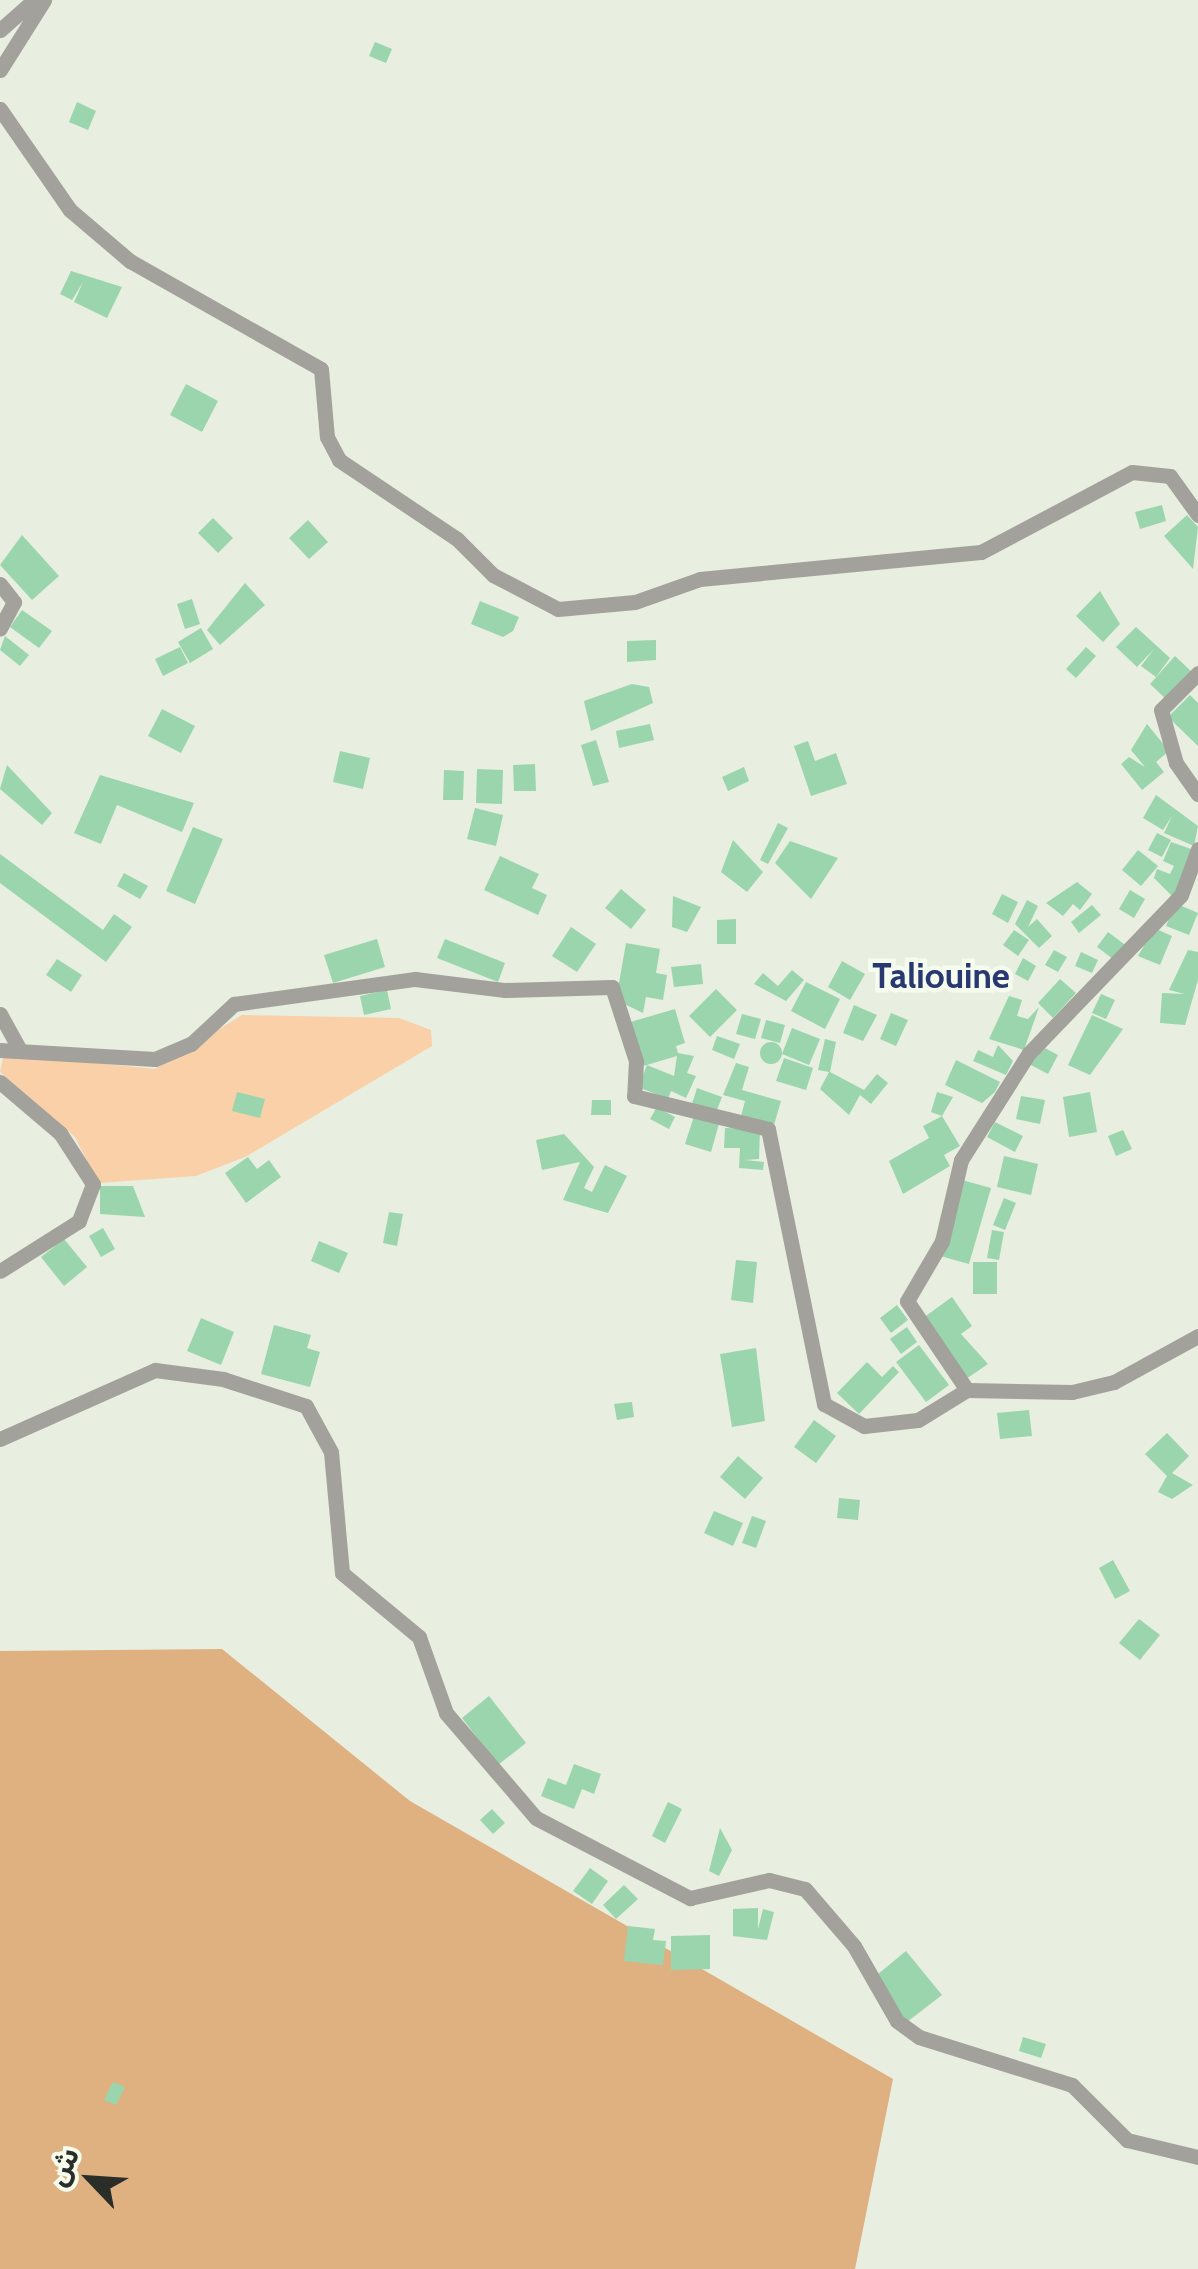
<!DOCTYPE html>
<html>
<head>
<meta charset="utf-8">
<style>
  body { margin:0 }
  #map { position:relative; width:1198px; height:2269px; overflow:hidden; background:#e8eee0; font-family:Cabin,"Noto Sans Arabic",sans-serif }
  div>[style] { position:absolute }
  .green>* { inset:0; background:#f9d0a7 }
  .forest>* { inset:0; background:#dfb181 }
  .building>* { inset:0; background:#9bd5ad }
  .round { border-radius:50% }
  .street>* { height:15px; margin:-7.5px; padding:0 7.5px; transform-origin:7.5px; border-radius:7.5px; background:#a3a19b }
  span { translate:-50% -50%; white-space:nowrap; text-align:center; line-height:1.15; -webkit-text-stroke:9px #f5fbed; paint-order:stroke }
  .quarter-label { font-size:35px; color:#293871; font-weight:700 }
  .north { position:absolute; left:40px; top:2129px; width:100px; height:100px; -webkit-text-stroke:8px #f5fbed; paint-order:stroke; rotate:295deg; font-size:28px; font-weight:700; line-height:40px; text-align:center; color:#2b2d28 }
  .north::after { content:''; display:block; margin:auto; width:35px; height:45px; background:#2b2d28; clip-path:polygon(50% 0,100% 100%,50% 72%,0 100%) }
</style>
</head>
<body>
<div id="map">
  <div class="green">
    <div style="clip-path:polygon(242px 1015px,399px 1018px,431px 1030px,432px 1046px,245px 1157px,196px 1176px,98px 1183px,75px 1137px,0 1072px,3px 1058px,18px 1055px,155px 1069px)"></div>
  </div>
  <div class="forest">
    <div style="clip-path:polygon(222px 1649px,410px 1801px,893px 2079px,855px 2269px,0 2269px,0 1651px)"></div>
  </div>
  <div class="building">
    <div style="clip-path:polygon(375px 42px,392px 49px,386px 63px,369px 56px)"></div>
    <div style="clip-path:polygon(77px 102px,96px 111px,88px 130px,69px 122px)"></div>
    <div style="clip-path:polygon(71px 271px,122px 287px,107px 318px,74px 302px,83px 282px,72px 300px,60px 294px)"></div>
    <div style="clip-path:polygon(186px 384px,218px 401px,202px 432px,170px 415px)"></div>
    <div style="clip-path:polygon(1162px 505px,1166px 521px,1140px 529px,1135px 512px)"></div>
    <div style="clip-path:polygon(1187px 515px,1198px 527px,1193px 569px,1164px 536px)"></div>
    <div style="clip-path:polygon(213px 518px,233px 538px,218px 553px,198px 533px)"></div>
    <div style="clip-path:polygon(308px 520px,328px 542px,309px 559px,289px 538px)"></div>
    <div style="clip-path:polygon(22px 535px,59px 576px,32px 600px,0 565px)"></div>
    <div style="clip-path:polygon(245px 583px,265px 605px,220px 645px,207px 630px)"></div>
    <div style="clip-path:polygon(1100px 591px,1120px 624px,1103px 642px,1076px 616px)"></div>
    <div style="clip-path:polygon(192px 599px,200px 624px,185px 629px,177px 604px)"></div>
    <div style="clip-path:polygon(480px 601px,519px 617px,513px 631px,503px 637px,471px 624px)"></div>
    <div style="clip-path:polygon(22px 610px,52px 631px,39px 648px,10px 627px)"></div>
    <div style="clip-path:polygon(1136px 627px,1170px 658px,1156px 677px,1141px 666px,1154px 649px,1137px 667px,1116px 647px)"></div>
    <div style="clip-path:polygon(201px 628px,213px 649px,190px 663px,178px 642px)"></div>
    <div style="clip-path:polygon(5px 636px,29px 655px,20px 666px,0 650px)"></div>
    <div style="clip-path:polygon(656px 640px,656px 660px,627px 662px,627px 641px)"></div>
    <div style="clip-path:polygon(180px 647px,188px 663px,163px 676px,155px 659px)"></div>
    <div style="clip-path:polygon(1086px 647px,1096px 656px,1076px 678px,1066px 669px)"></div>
    <div style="clip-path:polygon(1175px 656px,1193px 673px,1168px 701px,1150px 684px)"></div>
    <div style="clip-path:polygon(632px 684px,649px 687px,653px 703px,591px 731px,584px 701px)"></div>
    <div style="clip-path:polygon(1190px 695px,1198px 703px,1198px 746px,1168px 717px)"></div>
    <div style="clip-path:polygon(162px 709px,195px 726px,181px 753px,148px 736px)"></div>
    <div style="clip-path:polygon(650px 724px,654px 740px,619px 748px,616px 731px)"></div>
    <div style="clip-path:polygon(1147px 724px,1169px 751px,1156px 762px,1164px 772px,1142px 790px,1121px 764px,1129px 757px,1145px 767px,1131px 750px)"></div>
    <div style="clip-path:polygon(596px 740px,609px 782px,593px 786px,581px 745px)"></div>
    <div style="clip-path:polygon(808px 741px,815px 761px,836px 753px,847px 784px,811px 796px,794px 746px)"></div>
    <div style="clip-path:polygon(340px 751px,370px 758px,363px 789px,333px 782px)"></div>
    <div style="clip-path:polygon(535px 764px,536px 791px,514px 791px,513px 765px)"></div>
    <div style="clip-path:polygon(7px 765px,52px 813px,42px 825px,0 789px)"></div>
    <div style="clip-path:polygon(744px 767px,749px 781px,728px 791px,722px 777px)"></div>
    <div style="clip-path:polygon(477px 769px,503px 770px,502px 804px,476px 803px)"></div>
    <div style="clip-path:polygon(444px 770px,464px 771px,463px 800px,443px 800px)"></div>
    <div style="clip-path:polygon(100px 775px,194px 803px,182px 832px,117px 805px,101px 844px,74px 833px)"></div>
    <div style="clip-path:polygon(1156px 795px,1198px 826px,1194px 846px,1164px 833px,1172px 816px,1163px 830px,1143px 818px)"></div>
    <div style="clip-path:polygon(475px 808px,503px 815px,496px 846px,467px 839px)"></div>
    <div style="clip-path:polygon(778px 823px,788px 828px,768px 864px,760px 860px)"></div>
    <div style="clip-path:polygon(193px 827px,223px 839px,195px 904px,166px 891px)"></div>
    <div style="clip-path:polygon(1157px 833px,1171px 840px,1162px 857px,1148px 850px)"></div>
    <div style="clip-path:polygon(733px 840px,763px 872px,747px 892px,721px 872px)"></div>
    <div style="clip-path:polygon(790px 841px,838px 858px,811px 899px,775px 863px)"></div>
    <div style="clip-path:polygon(1171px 842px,1197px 851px,1176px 900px,1154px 878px,1157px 869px,1170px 874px,1174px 866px,1163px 861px)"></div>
    <div style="clip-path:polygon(1138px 850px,1158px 866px,1141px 886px,1122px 870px)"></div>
    <div style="clip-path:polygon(0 854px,103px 930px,114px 914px,132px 927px,106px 962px,0 883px)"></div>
    <div style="clip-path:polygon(500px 856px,539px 874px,532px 888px,547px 895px,538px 915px,484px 890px)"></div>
    <div style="clip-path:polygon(124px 873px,148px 886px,140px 899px,117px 886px)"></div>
    <div style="clip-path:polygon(1077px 882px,1092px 894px,1080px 910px,1073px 904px,1063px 916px,1046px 903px)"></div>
    <div style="clip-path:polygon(621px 889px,646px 910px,631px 929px,605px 908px)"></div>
    <div style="clip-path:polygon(1130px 890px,1145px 899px,1134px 918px,1119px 909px)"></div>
    <div style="clip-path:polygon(1002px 894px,1018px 902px,1008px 923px,992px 914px)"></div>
    <div style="clip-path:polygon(673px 896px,701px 907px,687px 932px,672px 927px)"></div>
    <div style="clip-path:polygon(1027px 900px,1038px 906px,1028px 927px,1037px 919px,1052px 936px,1039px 948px,1015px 924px)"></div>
    <div style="clip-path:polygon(1175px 903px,1198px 913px,1189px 935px,1166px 926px)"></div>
    <div style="clip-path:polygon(1092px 905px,1101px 915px,1079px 933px,1071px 922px)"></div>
    <div style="clip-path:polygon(736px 919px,736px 944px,717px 944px,717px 920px)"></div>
    <div style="clip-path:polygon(571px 927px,596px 944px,577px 972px,552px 956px)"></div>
    <div style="clip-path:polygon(1154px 928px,1172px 936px,1160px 965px,1138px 956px)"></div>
    <div style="clip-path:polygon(1014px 930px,1029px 940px,1018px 956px,1003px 945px)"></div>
    <div style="clip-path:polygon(1108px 932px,1128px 947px,1117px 962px,1097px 947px)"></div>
    <div style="clip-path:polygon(377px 939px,385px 967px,333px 983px,324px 955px)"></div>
    <div style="clip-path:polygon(445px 939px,505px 963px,498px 982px,437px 958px)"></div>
    <div style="clip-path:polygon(626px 943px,660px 949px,656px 973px,667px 975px,663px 1000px,646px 997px,643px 1013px,616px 1000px)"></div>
    <div style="clip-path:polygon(1054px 950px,1067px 957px,1058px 972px,1045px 965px)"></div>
    <div style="clip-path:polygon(1188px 950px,1198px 952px,1198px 980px,1185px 1025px,1160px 1023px,1162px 993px,1185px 994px,1169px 990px)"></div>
    <div style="clip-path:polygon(1081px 952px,1098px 960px,1092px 973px,1075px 966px)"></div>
    <div style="clip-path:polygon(1023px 958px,1036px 966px,1028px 981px,1015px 974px)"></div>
    <div style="clip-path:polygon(57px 959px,82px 975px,71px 992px,46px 975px)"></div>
    <div style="clip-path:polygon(842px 961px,865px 974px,850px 1000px,828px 987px)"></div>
    <div style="clip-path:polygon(701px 964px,703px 984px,674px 987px,671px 967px)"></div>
    <div style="clip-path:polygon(792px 970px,804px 980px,786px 1001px,754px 984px,763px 973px,778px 986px)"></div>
    <div style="clip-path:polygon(1060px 979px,1076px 993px,1053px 1018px,1038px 1003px)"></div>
    <div style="clip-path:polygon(806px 982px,840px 999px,825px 1029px,791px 1011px)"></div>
    <div style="clip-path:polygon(716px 989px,737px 1010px,710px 1037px,689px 1016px)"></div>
    <div style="clip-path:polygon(387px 990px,391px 1009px,364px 1015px,360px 996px)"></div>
    <div style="clip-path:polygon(1101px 994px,1115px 1000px,1106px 1019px,1092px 1013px)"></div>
    <div style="clip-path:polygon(1009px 996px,1022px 1000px,1017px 1016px,1028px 1019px,1039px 1007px,1024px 1050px,989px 1039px)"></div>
    <div style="clip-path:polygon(854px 1005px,877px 1015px,863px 1041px,843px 1033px)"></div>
    <div style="clip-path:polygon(675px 1009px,685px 1043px,676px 1046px,678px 1053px,694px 1056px,687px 1073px,696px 1076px,686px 1098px,671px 1091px,668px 1099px,638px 1087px,647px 1065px,674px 1076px,677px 1056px,640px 1067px,627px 1023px)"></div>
    <div style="clip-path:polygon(891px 1013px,908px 1020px,896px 1046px,880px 1039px)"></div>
    <div style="clip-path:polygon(742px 1014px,761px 1019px,755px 1039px,736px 1034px)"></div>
    <div style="clip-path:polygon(1092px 1015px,1123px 1029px,1090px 1075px,1068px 1065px)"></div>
    <div style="clip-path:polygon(766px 1020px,785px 1025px,780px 1043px,761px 1038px)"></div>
    <div style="clip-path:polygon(792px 1028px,820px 1039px,809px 1065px,782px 1054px)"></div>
    <div style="clip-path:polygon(717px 1036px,740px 1044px,734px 1059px,712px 1050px)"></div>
    <div style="clip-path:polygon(825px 1039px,836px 1042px,830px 1072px,864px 1090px,877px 1074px,888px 1083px,871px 1104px,860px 1095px,849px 1115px,820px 1089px,829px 1072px,818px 1070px)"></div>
    <div class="round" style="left:760px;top:1042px;width:22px;height:22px"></div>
    <div style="clip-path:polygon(998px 1045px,1013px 1061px,1006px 1075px,973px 1061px,978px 1050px,993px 1057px)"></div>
    <div style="clip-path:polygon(1039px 1045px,1058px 1055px,1048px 1074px,1029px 1064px)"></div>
    <div style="clip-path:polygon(784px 1058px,813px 1068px,806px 1090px,776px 1081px)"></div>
    <div style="clip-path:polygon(956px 1060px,1000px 1082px,995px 1092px,982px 1103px,945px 1085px)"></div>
    <div style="clip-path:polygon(736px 1063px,749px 1067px,742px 1090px,781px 1101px,774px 1125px,741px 1116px,745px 1101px,723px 1095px)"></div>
    <div style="clip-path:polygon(697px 1088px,722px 1097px,715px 1115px,691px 1107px)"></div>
    <div style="clip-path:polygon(237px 1092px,265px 1099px,260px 1118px,232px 1111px)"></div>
    <div style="clip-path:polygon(937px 1092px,953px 1097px,942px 1116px,960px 1146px,944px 1155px,950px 1166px,903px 1194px,889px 1161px,929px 1138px,923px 1126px,942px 1116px,931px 1112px)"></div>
    <div style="clip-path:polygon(1090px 1092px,1097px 1132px,1069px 1137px,1063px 1097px)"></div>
    <div style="clip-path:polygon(1021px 1096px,1045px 1100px,1040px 1124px,1016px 1119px)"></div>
    <div style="clip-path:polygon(592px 1100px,611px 1100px,611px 1115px,591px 1115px)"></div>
    <div style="clip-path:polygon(657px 1107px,675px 1117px,669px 1129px,650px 1119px)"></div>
    <div style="clip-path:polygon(695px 1113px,720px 1120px,711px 1152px,685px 1144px)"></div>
    <div style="clip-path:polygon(995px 1122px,1023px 1136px,1015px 1152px,987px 1137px)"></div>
    <div style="clip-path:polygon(725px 1128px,760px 1129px,759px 1159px,745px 1160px,764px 1162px,763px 1170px,739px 1168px,740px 1148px,724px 1148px)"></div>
    <div style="clip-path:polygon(1123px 1130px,1132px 1149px,1116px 1156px,1108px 1136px)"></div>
    <div style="clip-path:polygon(564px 1134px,594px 1167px,584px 1188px,592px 1192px,605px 1165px,627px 1176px,608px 1213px,563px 1200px,580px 1162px,542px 1170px,536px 1140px)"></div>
    <div style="clip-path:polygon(1004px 1156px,1038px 1164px,1031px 1195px,997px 1187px)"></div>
    <div style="clip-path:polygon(248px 1157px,257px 1169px,269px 1160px,281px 1177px,246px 1203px,225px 1173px)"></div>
    <div style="clip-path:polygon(962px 1180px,991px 1188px,969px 1264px,940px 1256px)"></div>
    <div style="clip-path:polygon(100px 1186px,133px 1186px,145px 1217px,100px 1214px)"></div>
    <div style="clip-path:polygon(1004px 1198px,1016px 1203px,1005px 1230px,993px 1225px)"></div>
    <div style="clip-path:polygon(389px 1212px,403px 1214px,397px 1246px,383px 1243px)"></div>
    <div style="clip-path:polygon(103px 1228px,115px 1249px,101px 1257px,89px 1236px)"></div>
    <div style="clip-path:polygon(992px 1230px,1004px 1232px,999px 1260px,987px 1258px)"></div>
    <div style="clip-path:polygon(64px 1239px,87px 1267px,64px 1286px,41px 1257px)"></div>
    <div style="clip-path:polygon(319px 1241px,348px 1253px,339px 1273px,311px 1261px)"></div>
    <div style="clip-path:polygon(736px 1260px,757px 1262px,753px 1303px,731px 1300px)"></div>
    <div style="clip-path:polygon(973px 1262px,997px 1262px,997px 1294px,973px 1294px)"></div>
    <div style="clip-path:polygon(952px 1297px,972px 1326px,961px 1334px,988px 1364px,966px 1379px,923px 1318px)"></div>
    <div style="clip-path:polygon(897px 1305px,908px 1320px,891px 1333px,880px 1318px)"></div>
    <div style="clip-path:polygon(201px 1318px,234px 1332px,221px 1365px,187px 1351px)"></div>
    <div style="clip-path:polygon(274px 1325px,311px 1335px,307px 1348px,320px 1352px,310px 1387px,261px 1374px)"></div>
    <div style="clip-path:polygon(907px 1327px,917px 1342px,901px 1354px,890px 1339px)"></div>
    <div style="clip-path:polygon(919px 1345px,949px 1385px,926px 1402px,896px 1362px)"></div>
    <div style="clip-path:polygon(756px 1348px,765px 1421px,732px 1427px,720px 1354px)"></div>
    <div style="clip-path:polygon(867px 1362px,882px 1377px,893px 1366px,899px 1372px,859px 1414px,837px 1393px)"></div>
    <div style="clip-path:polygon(632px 1402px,634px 1417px,617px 1420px,614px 1404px)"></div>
    <div style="clip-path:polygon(1029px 1410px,1032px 1436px,1000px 1439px,997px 1413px)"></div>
    <div style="clip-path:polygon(814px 1420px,836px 1436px,816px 1463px,794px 1447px)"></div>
    <div style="clip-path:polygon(1167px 1433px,1189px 1456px,1172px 1473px,1193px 1485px,1172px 1499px,1158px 1492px,1167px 1476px,1145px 1454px)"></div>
    <div style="clip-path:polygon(738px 1456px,763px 1478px,745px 1499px,720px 1477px)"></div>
    <div style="clip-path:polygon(839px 1498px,860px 1500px,858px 1520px,837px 1518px)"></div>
    <div style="clip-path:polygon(714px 1511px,743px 1523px,733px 1546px,704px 1533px)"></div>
    <div style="clip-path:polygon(752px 1516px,766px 1521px,756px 1548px,742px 1543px)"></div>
    <div style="clip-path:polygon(1113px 1560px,1130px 1591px,1115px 1599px,1099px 1568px)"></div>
    <div style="clip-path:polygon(1139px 1619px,1160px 1635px,1140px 1660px,1119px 1643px)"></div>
    <div style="clip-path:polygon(489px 1696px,526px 1743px,498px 1765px,462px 1718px)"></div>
    <div style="clip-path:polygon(574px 1764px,601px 1774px,594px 1794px,582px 1789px,574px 1809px,541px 1796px,548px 1778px,566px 1785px)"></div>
    <div style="clip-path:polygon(668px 1802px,682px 1809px,665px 1843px,652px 1836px)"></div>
    <div style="clip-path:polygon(492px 1809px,505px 1823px,493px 1834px,480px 1820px)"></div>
    <div style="clip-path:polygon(720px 1828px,732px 1850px,719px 1876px,709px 1871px)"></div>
    <div style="clip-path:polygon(590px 1868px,608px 1881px,592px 1904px,573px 1891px)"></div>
    <div style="clip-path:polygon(624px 1885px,638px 1899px,616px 1919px,603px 1905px)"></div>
    <div style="clip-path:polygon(758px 1908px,758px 1929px,763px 1909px,774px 1912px,767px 1940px,733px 1936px,733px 1909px)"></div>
    <div style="clip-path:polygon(628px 1926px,655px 1929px,653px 1940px,666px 1941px,663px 1965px,624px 1961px)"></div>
    <div style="clip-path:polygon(710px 1935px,710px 1969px,671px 1970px,671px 1936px)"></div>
    <div style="clip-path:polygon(906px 1951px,942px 1995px,907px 2022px,872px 1979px)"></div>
    <div style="clip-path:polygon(1023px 2037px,1046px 2044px,1041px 2058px,1019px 2051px)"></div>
    <div style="clip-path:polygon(113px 2082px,125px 2087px,116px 2105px,104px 2100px)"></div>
  </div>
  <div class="street">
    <div style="left:0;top:30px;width:45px;rotate:-41.4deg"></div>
    <div style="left:0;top:70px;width:83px;rotate:-57.8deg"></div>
    <div style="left:0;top:109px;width:123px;rotate:55.3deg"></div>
    <div style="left:70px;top:210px;width:79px;rotate:40.4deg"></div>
    <div style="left:130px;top:261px;width:219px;rotate:29.5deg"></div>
    <div style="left:321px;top:369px;width:68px;rotate:85deg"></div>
    <div style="left:327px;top:437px;width:26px;rotate:62deg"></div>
    <div style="left:339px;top:460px;width:142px;rotate:33.8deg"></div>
    <div style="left:457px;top:539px;width:51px;rotate:45deg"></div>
    <div style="left:493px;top:575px;width:73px;rotate:27.6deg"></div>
    <div style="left:558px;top:609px;width:77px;rotate:-5.2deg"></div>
    <div style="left:635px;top:602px;width:69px;rotate:-19.5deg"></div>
    <div style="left:700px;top:579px;width:282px;rotate:-5.5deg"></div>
    <div style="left:981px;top:552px;width:171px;rotate:-27.9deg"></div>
    <div style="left:1132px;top:472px;width:38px;rotate:6deg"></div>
    <div style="left:1170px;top:476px;width:48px;rotate:54.3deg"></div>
    <div style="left:0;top:584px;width:23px;rotate:52deg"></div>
    <div style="left:14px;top:602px;width:30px;rotate:118deg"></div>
    <div style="left:1198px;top:673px;width:52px;rotate:135deg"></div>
    <div style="left:1161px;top:710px;width:55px;rotate:74.2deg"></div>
    <div style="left:1176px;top:763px;width:38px;rotate:55deg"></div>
    <div style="left:0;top:1014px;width:39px;rotate:61deg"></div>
    <div style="left:0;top:1050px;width:155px;rotate:3.3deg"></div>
    <div style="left:155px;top:1059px;width:39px;rotate:-23deg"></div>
    <div style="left:191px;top:1044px;width:59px;rotate:-42.9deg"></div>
    <div style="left:234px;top:1004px;width:183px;rotate:-7.9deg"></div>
    <div style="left:415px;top:979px;width:91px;rotate:7deg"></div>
    <div style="left:505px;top:990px;width:107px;rotate:-1.6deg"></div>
    <div style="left:612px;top:987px;width:78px;rotate:72deg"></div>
    <div style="left:636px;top:1061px;width:35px;rotate:93deg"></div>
    <div style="left:634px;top:1096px;width:138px;rotate:13.8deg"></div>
    <div style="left:768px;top:1129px;width:281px;rotate:78.5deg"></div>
    <div style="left:824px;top:1404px;width:46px;rotate:28.8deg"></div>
    <div style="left:864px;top:1426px;width:54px;rotate:-6.3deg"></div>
    <div style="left:918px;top:1420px;width:57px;rotate:-31.5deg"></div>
    <div style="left:967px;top:1390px;width:107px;rotate:-124deg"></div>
    <div style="left:907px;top:1301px;width:69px;rotate:-59.7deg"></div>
    <div style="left:942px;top:1241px;width:83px;rotate:-76.8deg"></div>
    <div style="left:961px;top:1160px;width:127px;rotate:-57.6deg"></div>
    <div style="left:1029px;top:1053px;width:219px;rotate:-46.1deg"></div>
    <div style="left:1181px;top:895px;width:49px;rotate:-69.7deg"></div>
    <div style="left:0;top:1082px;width:79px;rotate:40.4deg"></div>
    <div style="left:60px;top:1133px;width:61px;rotate:57.1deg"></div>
    <div style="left:93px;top:1184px;width:40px;rotate:111deg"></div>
    <div style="left:79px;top:1221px;width:93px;rotate:147.7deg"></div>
    <div style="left:967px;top:1390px;width:105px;rotate:1.1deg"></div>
    <div style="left:1072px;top:1392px;width:43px;rotate:-13.4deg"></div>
    <div style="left:1114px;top:1382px;width:96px;rotate:-28.7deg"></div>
    <div style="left:0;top:1439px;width:170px;rotate:-24deg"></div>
    <div style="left:155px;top:1370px;width:69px;rotate:7.5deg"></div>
    <div style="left:223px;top:1379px;width:87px;rotate:18deg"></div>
    <div style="left:306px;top:1406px;width:52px;rotate:61.5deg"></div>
    <div style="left:331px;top:1452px;width:121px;rotate:84.8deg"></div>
    <div style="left:342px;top:1573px;width:100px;rotate:39.7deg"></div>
    <div style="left:419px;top:1637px;width:81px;rotate:70.4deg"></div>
    <div style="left:446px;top:1713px;width:138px;rotate:49.4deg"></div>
    <div style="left:536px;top:1818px;width:174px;rotate:27.5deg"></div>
    <div style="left:690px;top:1898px;width:81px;rotate:-12.8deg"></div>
    <div style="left:769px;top:1880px;width:37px;rotate:14deg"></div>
    <div style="left:805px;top:1889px;width:75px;rotate:49.3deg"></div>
    <div style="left:854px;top:1946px;width:86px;rotate:60.2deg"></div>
    <div style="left:897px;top:2021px;width:27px;rotate:36deg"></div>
    <div style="left:919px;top:2037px;width:160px;rotate:17.4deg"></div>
    <div style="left:1072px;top:2085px;width:78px;rotate:45deg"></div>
    <div style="left:1127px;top:2140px;width:73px;rotate:13.5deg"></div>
  </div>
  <div class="quarter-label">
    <span style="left:941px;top:976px">Taliouine</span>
  </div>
  <div class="north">ش</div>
</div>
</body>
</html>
